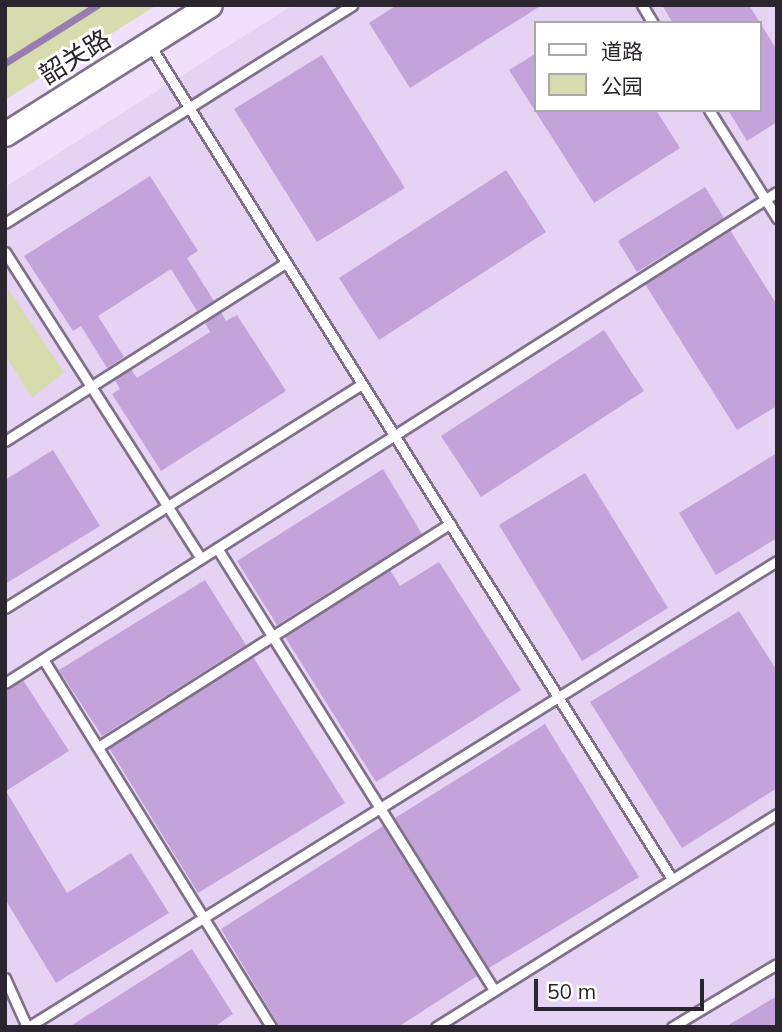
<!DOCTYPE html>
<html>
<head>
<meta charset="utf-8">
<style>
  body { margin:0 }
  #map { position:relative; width:782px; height:1032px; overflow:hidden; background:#f0e0fb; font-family:Mulish,"Noto Sans SC",sans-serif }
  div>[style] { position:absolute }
  .built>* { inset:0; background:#e6d3f4 }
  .green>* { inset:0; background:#d6dcae }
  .stream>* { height:7px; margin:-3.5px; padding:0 3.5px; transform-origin:3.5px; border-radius:3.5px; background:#9b7cb1 }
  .building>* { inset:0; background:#c3a3da }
  .roads { filter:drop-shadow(2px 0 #7f7189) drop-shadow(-2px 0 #7f7189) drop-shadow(0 2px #7f7189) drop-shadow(0 -2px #7f7189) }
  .service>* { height:9px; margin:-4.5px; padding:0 4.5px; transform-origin:4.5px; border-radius:4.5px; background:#fff }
  .tertiary>* { height:23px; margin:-11.5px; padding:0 11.5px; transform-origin:11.5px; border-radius:11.5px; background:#fff }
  span { translate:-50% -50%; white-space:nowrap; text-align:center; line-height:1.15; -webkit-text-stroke:6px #fff; paint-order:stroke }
  .street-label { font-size:26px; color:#2b252f }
  .frame { position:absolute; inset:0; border:7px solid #2b252f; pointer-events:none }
  .legend { position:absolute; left:534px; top:21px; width:228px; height:91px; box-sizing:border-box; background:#fff; border:2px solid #aaa8ac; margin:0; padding:9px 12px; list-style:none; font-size:21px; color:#2b252f }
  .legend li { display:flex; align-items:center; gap:14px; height:35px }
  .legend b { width:35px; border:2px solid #aaa8ac }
  .scale { position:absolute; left:534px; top:979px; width:170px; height:32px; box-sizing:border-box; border:4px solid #2b252f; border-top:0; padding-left:9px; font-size:21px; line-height:24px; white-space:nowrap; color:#2b252f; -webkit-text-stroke:5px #fff; paint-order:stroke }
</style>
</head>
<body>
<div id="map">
  <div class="built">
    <div style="clip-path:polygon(evenodd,293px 5px,777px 5px,777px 1027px,5px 1027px,5px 187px,293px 5px,535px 23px,759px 23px,759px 110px,535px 110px,535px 23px)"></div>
  </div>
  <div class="green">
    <div style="clip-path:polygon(5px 5px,157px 5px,5px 100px)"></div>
    <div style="clip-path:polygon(8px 289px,64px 372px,32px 398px,5px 355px)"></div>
  </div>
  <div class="stream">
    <div style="left:5px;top:63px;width:109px;rotate:-32.2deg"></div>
  </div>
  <div class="building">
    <div style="clip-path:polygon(397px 5px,542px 5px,410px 88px,369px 23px)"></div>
    <div style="clip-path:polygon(662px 5px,749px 5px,777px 50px,777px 122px,747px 141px,728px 110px,759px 110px,759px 23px,673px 23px)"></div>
    <div style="clip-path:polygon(535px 54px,535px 110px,656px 110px,680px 148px,594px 203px,509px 70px)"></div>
    <div style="clip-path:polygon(322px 55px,405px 188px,317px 242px,234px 109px)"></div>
    <div style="clip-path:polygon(506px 170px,546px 232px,379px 340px,339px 278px)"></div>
    <div style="clip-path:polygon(150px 176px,198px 251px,187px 258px,214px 301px,197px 311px,171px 269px,98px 316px,124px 357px,107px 368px,81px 326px,73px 331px,24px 256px)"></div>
    <div style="clip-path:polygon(705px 187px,724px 218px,637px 272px,618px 241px)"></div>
    <div style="clip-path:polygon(730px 230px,777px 305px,777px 406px,737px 430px,645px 284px)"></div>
    <div style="clip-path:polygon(221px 312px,226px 321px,237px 315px,286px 391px,161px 471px,112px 394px,120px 389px,115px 380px,131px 369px,137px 378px,210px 332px,205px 323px)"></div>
    <div style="clip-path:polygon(604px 330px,644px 391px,481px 497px,441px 436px)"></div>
    <div style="clip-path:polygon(53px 450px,100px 526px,5px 584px,5px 480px)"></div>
    <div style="clip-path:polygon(777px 453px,777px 538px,716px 575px,679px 513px)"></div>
    <div style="clip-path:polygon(383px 469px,422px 534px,277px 625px,237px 561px)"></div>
    <div style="clip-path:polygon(585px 473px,668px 608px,582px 661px,499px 525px)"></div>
    <div style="clip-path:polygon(439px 562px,521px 690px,376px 782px,285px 637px,390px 570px,400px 586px)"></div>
    <div style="clip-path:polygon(205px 580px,246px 645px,102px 736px,59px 670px)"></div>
    <div style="clip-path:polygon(739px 611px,777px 671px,777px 788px,682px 848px,590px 702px)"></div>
    <div style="clip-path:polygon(253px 657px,345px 803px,198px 893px,109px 748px)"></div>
    <div style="clip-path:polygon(23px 680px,69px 751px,6px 791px,67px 893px,131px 853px,169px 913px,56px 983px,5px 899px,5px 690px)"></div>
    <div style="clip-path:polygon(545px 724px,639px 877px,489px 968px,395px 818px)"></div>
    <div style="clip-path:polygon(383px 826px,477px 976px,398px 1027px,280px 1027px,221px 929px)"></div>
    <div style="clip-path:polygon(192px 949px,233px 1014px,214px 1027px,69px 1027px)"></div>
    <div style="clip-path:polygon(777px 996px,777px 1027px,725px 1027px)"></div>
  </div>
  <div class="roads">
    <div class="service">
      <div style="left:642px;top:5px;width:21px;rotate:59deg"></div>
      <div style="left:150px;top:45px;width:984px;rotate:57.96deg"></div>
      <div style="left:709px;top:110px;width:128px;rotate:57.8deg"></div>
      <div style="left:5px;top:223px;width:410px;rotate:-32.1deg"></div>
      <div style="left:5px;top:252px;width:363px;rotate:57.4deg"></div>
      <div style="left:5px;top:441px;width:333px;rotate:-32.4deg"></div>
      <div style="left:217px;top:548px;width:522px;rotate:57.92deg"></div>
      <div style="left:5px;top:608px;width:421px;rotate:-32.1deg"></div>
      <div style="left:43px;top:659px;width:433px;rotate:58.2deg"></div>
      <div style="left:5px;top:683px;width:915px;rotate:-32.46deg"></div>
      <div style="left:98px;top:747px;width:417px;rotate:-32.4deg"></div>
      <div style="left:5px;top:978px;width:54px;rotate:65.8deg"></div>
      <div style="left:28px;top:1027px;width:882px;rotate:-31.89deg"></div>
      <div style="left:436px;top:1027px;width:402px;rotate:-32deg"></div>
      <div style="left:672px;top:1027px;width:122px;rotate:-31deg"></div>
    </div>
    <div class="tertiary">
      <div style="left:5px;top:134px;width:242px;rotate:-32.2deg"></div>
    </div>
  </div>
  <div class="street-label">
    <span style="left:75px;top:57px;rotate:-32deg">韶关路</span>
  </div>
  <div class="frame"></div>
  <ul class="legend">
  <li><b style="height:9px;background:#fff"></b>道路</li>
  <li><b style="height:19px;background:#d6dcae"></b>公园</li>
  </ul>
  <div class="scale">50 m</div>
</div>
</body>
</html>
